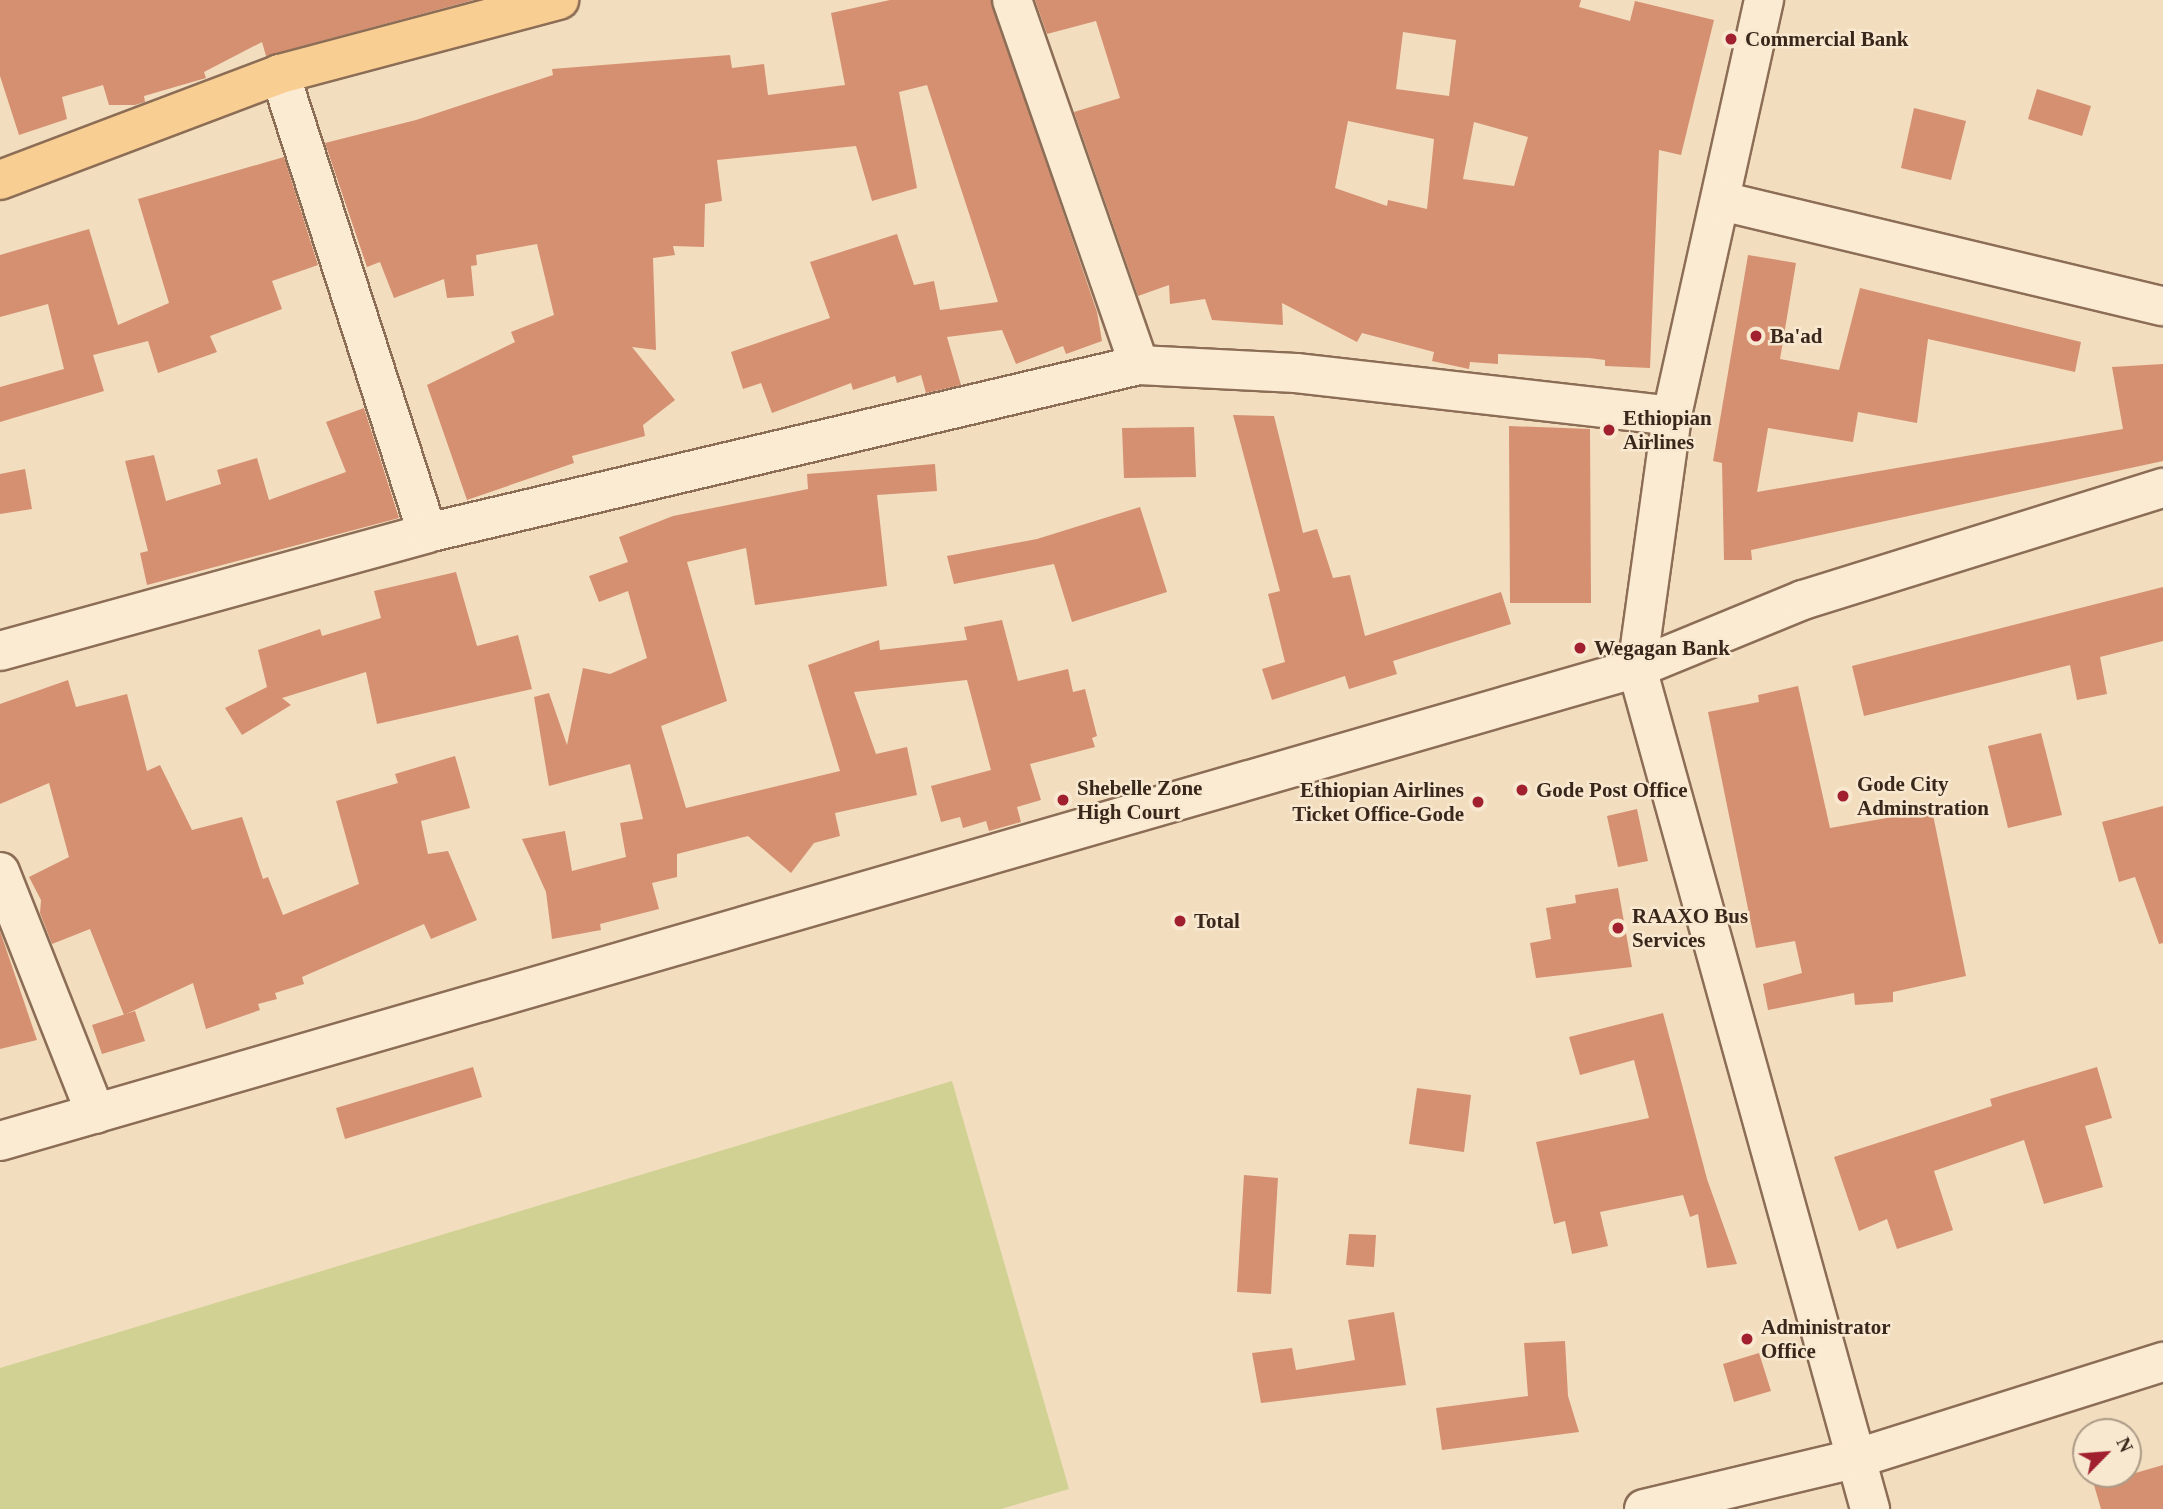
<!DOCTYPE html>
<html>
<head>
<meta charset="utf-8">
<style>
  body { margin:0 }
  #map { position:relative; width:2163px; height:1509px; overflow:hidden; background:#f2ddbf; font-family:"Times New Roman",serif }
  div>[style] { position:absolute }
  .green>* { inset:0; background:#d0d192 }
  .building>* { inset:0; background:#d49071 }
  .roads { filter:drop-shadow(2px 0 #8c6d56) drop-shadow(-2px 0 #8c6d56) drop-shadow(0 2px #8c6d56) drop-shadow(0 -2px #8c6d56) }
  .minor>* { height:38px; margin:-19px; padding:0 19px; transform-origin:19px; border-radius:19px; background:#fcebd3 }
  .major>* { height:38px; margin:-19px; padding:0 19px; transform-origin:19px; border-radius:19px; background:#f9ce93 }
  .dots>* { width:19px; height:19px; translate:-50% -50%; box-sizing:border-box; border:4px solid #f8e8cf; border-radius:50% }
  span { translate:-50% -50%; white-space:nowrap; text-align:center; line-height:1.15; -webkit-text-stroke:5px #f8e8cf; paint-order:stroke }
  .poi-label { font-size:21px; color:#3a271c; font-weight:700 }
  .left { translate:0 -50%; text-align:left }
  .right { translate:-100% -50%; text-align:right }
  .north { position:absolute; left:2072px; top:1418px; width:70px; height:70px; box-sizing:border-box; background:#f8e8cf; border:2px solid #ac9b87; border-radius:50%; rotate:65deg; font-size:19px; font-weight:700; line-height:28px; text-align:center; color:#3a271c }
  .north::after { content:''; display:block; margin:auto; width:24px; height:32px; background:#a1202f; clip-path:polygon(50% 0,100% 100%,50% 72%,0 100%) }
</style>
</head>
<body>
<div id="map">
  <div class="green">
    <div style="clip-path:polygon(952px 1081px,1069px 1489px,1001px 1509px,0 1509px,0 1368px)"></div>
  </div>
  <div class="building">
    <div style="clip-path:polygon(0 0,474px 0,266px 56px,262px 42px,204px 72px,206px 78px,144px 96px,145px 102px,135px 105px,109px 105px,103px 85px,62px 97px,67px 119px,19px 135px,0 76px)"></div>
    <div style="clip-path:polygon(890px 0,991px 0,1097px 312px,1102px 341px,1066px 354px,1063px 346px,1016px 364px,1002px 330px,947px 337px,961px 385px,926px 393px,921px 375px,897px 383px,895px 376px,853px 390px,851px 383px,772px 413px,761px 383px,743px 389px,731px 352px,830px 318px,810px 262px,897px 234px,914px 285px,934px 281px,940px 310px,998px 302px,927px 85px,899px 92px,917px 188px,872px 201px,856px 146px,717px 160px,722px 201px,705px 204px,704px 247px,673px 246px,675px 255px,653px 258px,656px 350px,632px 347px,675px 400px,643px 425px,645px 436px,572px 456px,574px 463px,467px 500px,427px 385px,515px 342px,511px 332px,554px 315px,537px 244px,476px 255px,477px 265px,471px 266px,474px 296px,447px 298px,444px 279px,394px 298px,380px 262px,367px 267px,325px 143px,416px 120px,553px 75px,552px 69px,730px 55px,732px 68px,764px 64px,768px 95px,845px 85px,831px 13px)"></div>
    <div style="clip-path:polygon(evenodd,1035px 0,1581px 0,1579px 7px,1630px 21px,1635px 1px,1714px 20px,1681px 155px,1659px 150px,1650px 368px,1605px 366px,1605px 360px,1589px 358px,1498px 354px,1498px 364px,1470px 362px,1469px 369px,1432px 361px,1434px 352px,1362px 333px,1357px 342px,1282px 303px,1283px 325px,1212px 320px,1205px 299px,1170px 304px,1169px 285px,1138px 296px,1074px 112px,1120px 98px,1096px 21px,1047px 34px,1035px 0,1403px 32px,1456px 40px,1449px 96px,1396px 89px,1403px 32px,1035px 0,1348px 121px,1434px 139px,1427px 209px,1388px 200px,1387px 206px,1335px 188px,1348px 121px,1035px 0,1474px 122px,1528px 137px,1514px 186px,1463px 179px,1474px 122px)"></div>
    <div style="clip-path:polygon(2037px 89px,2091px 106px,2082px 136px,2028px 119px)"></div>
    <div style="clip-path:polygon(1914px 108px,1966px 121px,1951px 180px,1901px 168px)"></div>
    <div style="clip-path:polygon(284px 157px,318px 265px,272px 281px,282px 309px,210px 336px,217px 352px,158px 373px,148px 341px,93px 355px,104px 391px,0 422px,0 387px,64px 369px,48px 304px,0 317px,0 255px,89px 229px,118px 325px,169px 303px,138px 199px)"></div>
    <div style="clip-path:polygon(1748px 255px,1796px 263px,1780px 359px,1839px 370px,1860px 288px,2081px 342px,2075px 372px,1928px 339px,1917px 423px,1858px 412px,1853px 442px,1768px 428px,1757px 492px,2123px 429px,2112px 367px,2163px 364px,2163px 461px,1751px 550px,1752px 560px,1724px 560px,1722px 463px,1713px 461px)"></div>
    <div style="clip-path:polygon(364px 408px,399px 518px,147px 585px,140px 553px,148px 551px,125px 461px,154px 455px,166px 501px,221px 484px,217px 470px,257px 458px,269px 500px,346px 472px,326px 422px)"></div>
    <div style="clip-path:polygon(1233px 415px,1274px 416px,1303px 533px,1317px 529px,1333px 578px,1350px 575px,1365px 636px,1501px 592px,1511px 624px,1393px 661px,1397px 674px,1349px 689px,1345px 676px,1272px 700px,1262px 669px,1285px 662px,1268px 594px,1280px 591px)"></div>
    <div style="clip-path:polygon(1509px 426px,1590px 429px,1591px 603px,1510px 603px)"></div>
    <div style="clip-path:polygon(1194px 427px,1196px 477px,1124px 478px,1122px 428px)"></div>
    <div style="clip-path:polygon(935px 464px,937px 491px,877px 495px,887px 586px,755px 605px,746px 548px,687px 562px,727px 701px,661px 726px,686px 808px,840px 771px,808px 665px,879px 640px,880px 650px,967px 640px,964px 627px,1002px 620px,1018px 681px,1068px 669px,1073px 692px,1085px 689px,1097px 736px,1092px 738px,1095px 747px,1030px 764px,1041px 800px,1017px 807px,1021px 822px,989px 831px,986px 821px,963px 828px,960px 817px,941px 822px,931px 786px,991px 770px,967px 680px,854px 692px,876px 754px,907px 747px,917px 795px,835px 813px,840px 836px,814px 843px,791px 873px,748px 836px,677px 854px,677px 877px,652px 883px,659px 909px,600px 924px,601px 930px,552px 939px,546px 892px,522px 839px,565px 831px,572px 871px,626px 857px,620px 823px,643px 819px,630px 764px,549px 786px,534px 697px,549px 693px,567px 745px,583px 668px,610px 674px,647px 658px,628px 591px,599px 602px,589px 576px,628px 562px,619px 537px,673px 516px,808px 489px,807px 474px)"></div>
    <div style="clip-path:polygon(25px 469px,32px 509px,0 514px,0 474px)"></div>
    <div style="clip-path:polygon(1140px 507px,1167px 592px,1072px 622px,1054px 564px,954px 584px,947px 556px,1037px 539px)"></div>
    <div style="clip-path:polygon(456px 572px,477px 646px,518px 635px,532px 689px,377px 724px,366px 672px,282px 698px,291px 705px,242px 735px,225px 708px,267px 687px,258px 650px,320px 629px,322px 636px,381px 618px,374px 591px)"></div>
    <div style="clip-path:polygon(2163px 587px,2163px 641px,2100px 657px,2107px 694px,2077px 700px,2070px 665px,1864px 716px,1852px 666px)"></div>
    <div style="clip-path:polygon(68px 680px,76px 707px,127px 694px,147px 771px,160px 765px,192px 830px,242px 817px,263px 879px,268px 877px,283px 915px,359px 884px,336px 801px,398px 783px,395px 774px,455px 756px,470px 808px,421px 821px,428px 854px,448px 851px,477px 920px,431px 939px,424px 924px,302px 977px,304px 984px,275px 993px,277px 999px,258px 1004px,260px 1010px,206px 1029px,193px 983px,124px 1015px,90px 929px,52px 944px,40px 913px,41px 900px,29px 877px,69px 857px,49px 783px,0 804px,0 704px)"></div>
    <div style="clip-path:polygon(1798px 686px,1830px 828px,1932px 810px,1966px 976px,1893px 992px,1893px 1002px,1855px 1005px,1854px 993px,1768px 1010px,1763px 984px,1802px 973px,1795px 941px,1756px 948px,1708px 712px,1759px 702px,1758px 695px)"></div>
    <div style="clip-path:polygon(2041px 733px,2062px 815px,2008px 828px,1988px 746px)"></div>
    <div style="clip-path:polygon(2163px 806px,2163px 943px,2159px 944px,2135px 877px,2119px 882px,2102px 822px)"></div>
    <div style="clip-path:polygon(1637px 809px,1648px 861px,1618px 867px,1607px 816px)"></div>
    <div style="clip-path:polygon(1618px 888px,1632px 967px,1536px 978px,1530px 943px,1551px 939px,1546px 908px,1576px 903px,1575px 895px)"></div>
    <div style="clip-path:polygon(0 931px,37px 1040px,0 1049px)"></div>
    <div style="clip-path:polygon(135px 1011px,145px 1041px,102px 1054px,92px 1025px)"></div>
    <div style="clip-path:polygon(1663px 1013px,1707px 1179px,1737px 1264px,1707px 1268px,1698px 1214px,1690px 1217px,1683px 1195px,1600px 1212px,1608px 1246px,1572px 1254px,1565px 1221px,1554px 1224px,1536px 1142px,1649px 1118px,1634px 1060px,1580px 1075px,1569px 1037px)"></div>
    <div style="clip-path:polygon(473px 1067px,482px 1097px,345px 1139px,336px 1108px)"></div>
    <div style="clip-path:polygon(2097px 1067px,2112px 1118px,2085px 1126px,2103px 1187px,2044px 1204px,2024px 1140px,1934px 1171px,1953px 1230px,1897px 1249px,1887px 1219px,1859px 1231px,1834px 1157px,1992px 1106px,1990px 1099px)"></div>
    <div style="clip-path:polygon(1417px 1088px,1471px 1095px,1464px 1152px,1409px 1144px)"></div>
    <div style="clip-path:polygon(1244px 1175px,1278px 1178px,1271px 1294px,1237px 1292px)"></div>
    <div style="clip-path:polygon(1349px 1234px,1376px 1235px,1374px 1267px,1346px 1265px)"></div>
    <div style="clip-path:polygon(1394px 1312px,1406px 1385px,1261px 1403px,1252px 1353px,1292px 1348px,1296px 1370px,1355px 1360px,1348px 1320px)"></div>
    <div style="clip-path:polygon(1565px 1341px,1568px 1396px,1579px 1432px,1442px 1450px,1436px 1408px,1528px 1396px,1524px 1343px)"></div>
    <div style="clip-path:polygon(1759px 1353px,1771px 1391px,1734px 1402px,1723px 1364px)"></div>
    <div style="clip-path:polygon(2163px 1465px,2163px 1509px,2101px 1509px,2094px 1485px)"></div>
  </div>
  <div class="roads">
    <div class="minor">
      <div style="left:1012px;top:0;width:386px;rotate:70.8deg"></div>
      <div style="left:1764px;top:0;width:426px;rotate:102.5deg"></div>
      <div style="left:1672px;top:416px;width:254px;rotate:97.9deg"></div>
      <div style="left:1637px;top:668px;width:873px;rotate:74.51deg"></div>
      <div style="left:280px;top:74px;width:482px;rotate:72.2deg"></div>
      <div style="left:1721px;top:201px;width:454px;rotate:13.4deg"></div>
      <div style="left:0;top:651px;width:443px;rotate:-15.4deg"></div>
      <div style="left:427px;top:533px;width:732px;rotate:-13.28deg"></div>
      <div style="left:1139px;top:365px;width:157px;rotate:2.9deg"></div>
      <div style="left:1296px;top:373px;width:378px;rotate:6.5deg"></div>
      <div style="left:0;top:872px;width:260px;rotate:68.4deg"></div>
      <div style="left:0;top:1141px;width:1704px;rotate:-16.12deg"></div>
      <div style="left:1637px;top:668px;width:179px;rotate:-22.3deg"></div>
      <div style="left:1803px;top:600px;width:377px;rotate:-17.3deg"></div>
      <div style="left:1644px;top:1509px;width:220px;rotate:-13.4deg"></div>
      <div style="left:1858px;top:1458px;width:320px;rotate:-17.5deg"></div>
    </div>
    <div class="major">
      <div style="left:0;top:180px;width:299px;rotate:-20.7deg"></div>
      <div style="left:280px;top:74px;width:289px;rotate:-14.9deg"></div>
    </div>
  </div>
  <div class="dots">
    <div style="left:1731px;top:39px;background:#a1202f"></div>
    <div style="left:1756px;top:336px;background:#a1202f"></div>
    <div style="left:1609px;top:430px;background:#a1202f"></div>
    <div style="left:1580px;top:648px;background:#a1202f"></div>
    <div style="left:1522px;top:790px;background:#a1202f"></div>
    <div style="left:1843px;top:796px;background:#a1202f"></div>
    <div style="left:1063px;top:800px;background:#a1202f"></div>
    <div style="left:1478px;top:802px;background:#a1202f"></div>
    <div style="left:1180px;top:921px;background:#a1202f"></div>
    <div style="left:1618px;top:928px;background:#a1202f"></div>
    <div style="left:1747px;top:1339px;background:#a1202f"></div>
  </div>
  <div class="poi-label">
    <span class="left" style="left:1745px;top:39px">Commercial Bank</span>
    <span class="left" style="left:1770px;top:336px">Ba'ad</span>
    <span class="left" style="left:1623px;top:430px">Ethiopian<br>Airlines</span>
    <span class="left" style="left:1594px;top:648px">Wegagan Bank</span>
    <span class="left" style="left:1857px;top:796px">Gode City<br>Adminstration</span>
    <span class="left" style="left:1077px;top:800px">Shebelle Zone<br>High Court</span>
    <span class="right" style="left:1464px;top:802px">Ethiopian Airlines<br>Ticket Office-Gode</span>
    <span class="left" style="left:1536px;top:790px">Gode Post Office</span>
    <span class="left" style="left:1632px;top:928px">RAAXO Bus<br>Services</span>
    <span class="left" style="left:1194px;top:921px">Total</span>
    <span class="left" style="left:1761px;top:1339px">Administrator<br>Office</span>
  </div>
  <div class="north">N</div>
</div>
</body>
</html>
